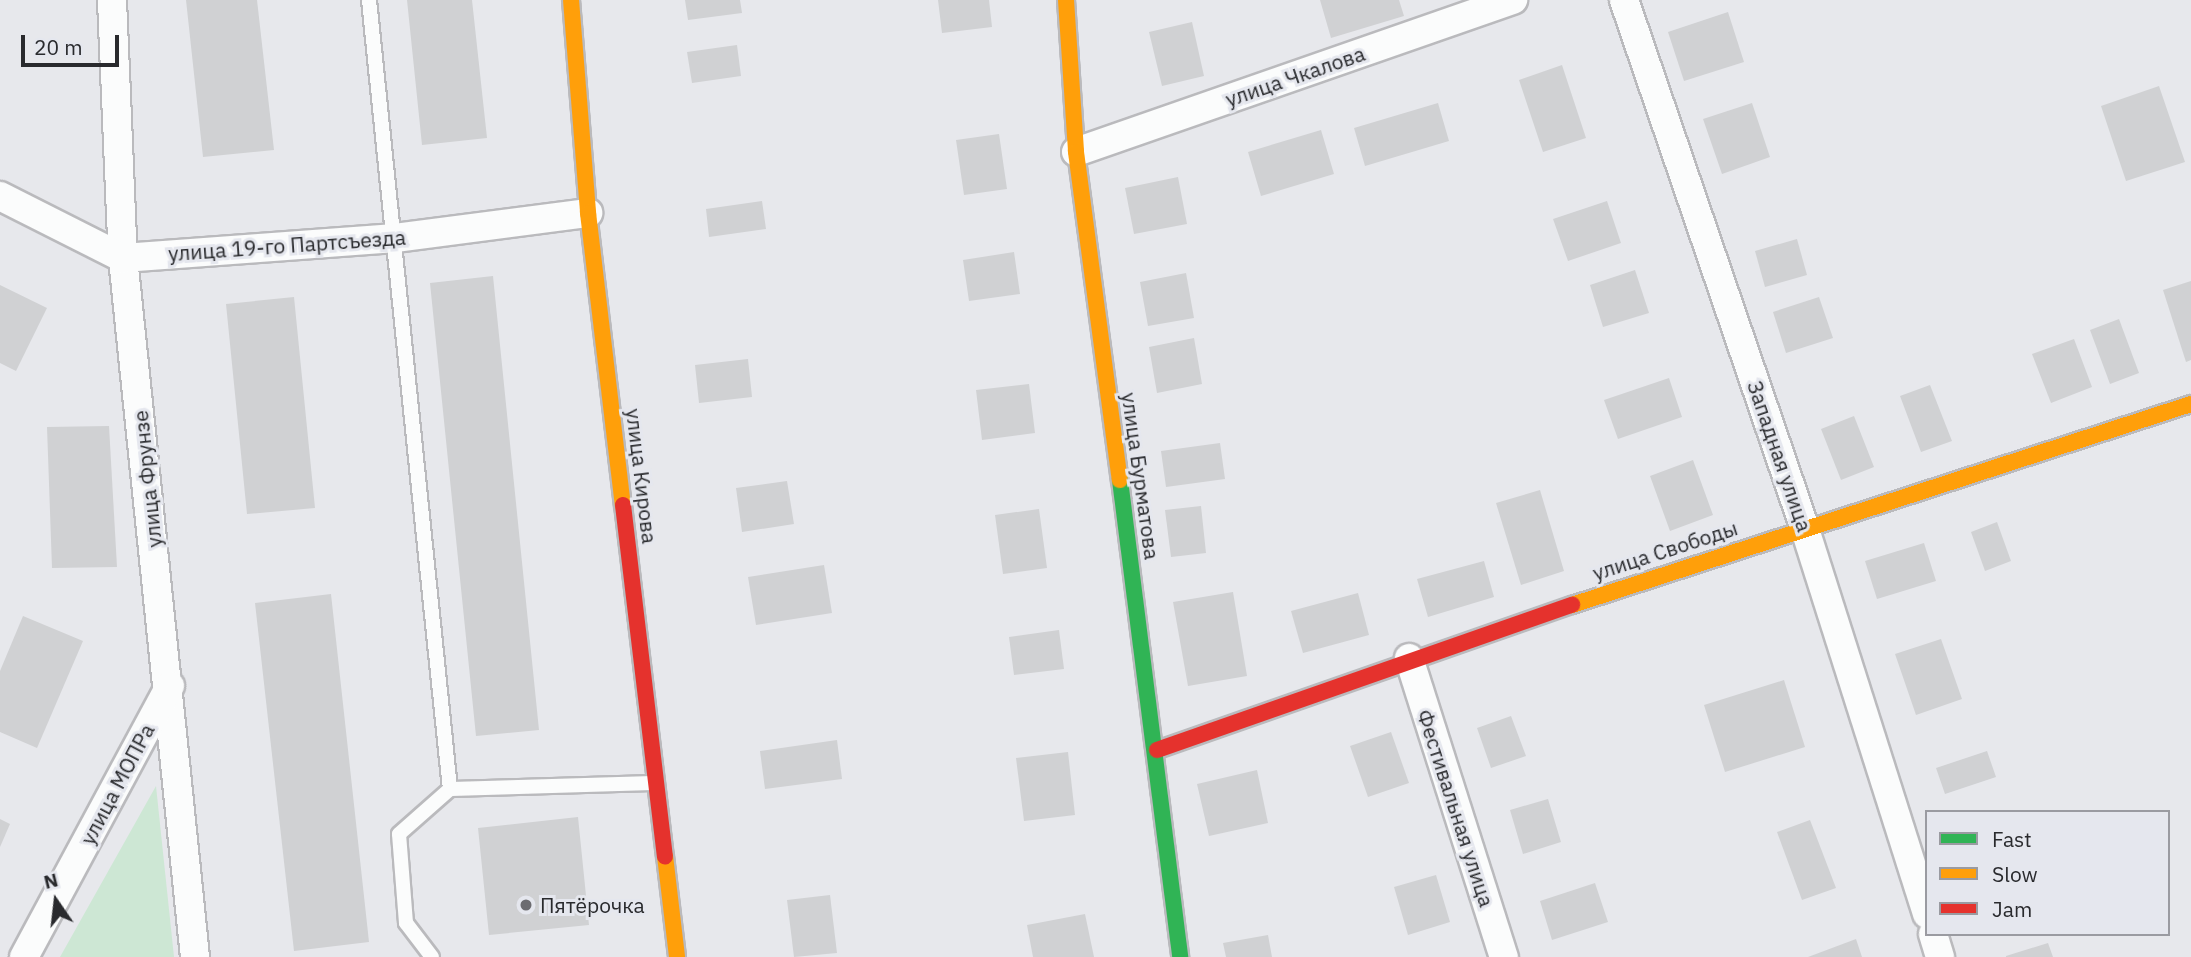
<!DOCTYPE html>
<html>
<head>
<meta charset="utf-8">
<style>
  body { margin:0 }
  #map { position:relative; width:2191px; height:957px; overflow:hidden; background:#e7e8ec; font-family:"IBM Plex Sans",sans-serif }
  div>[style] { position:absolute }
  .green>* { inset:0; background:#cde7d4 }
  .building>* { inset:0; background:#d0d1d3 }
  .roads { filter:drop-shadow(2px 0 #bababd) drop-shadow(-2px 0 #bababd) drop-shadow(0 2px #bababd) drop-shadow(0 -2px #bababd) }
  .lane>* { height:14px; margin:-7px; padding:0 7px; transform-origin:7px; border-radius:7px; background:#fbfcfc }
  .street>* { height:28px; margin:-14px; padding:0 14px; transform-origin:14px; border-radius:14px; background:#fbfcfc }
  .fast>* { height:16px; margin:-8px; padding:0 8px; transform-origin:8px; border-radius:8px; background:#30b455 }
  .slow>* { height:16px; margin:-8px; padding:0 8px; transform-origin:8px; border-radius:8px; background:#ff9f0a }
  .jam>* { height:16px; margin:-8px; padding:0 8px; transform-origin:8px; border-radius:8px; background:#e5322d }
  .dots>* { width:19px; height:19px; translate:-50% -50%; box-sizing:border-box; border:4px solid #e5e7ee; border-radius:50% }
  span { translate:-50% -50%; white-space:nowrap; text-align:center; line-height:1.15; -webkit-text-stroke:6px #e5e7ee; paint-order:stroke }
  .street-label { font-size:21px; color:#292a2d }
  .poi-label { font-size:21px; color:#292a2d }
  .left { translate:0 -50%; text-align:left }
  .legend { position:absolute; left:1925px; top:810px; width:245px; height:126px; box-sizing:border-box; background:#e5e7ee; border:2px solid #9a9ba1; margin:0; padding:9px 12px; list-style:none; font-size:21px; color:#292a2d }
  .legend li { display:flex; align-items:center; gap:14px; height:35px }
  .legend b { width:35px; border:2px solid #9a9ba1 }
  .north { position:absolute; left:21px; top:866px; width:70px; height:70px; -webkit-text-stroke:5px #e5e7ee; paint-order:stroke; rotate:346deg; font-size:19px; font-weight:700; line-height:28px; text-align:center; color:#292a2d }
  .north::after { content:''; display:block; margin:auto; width:24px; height:32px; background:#292a2d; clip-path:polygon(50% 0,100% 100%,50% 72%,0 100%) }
  .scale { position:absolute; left:21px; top:35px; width:98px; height:32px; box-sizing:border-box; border:4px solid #292a2d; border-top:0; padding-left:9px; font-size:21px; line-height:24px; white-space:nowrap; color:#292a2d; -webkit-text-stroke:5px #e5e7ee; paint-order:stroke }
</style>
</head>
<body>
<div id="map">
  <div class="green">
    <div style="clip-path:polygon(156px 786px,174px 957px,60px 957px)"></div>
  </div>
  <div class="building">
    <div style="clip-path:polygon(186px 0,257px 0,274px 150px,203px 157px)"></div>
    <div style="clip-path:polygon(407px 0,472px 0,487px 138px,422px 145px)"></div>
    <div style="clip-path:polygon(685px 0,740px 0,742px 13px,688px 20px)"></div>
    <div style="clip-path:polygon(938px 0,989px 0,992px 27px,942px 33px)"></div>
    <div style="clip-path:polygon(1320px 0,1399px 0,1404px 16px,1331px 38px)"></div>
    <div style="clip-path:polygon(1728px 12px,1744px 62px,1684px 81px,1668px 32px)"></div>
    <div style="clip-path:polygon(1192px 22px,1204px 76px,1162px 86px,1149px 32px)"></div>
    <div style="clip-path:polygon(737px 45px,741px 76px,692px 83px,687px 52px)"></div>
    <div style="clip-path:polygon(1562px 65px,1586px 138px,1543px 152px,1519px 80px)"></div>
    <div style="clip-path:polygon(2159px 86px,2185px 162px,2126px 181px,2101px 106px)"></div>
    <div style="clip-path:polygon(1438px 103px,1449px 141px,1365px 166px,1354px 128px)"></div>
    <div style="clip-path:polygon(1752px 103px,1770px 157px,1722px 174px,1703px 119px)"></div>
    <div style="clip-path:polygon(1321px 130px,1334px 174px,1261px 196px,1248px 152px)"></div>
    <div style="clip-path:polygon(999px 134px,1007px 189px,964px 195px,956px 140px)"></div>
    <div style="clip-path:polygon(1178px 177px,1187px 224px,1134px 234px,1125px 188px)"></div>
    <div style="clip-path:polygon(762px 201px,766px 229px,709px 237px,706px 209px)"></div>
    <div style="clip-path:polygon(1607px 201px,1621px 243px,1568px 261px,1553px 219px)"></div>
    <div style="clip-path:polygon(1797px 239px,1807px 275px,1765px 287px,1755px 251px)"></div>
    <div style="clip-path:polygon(1014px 252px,1020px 294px,969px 301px,963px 260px)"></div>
    <div style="clip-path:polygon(1635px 270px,1649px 313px,1603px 327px,1590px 285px)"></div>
    <div style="clip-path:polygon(1186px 273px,1194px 318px,1148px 326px,1140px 282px)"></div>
    <div style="clip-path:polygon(493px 276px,539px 730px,476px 736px,430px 283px)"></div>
    <div style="clip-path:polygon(2191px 281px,2191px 360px,2186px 362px,2163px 290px)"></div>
    <div style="clip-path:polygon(0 285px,47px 308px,16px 371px,0 363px)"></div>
    <div style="clip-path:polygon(294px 297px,315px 508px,247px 514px,226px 304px)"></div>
    <div style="clip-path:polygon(1819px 297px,1833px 338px,1786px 353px,1773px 312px)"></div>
    <div style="clip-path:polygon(2119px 319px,2139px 373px,2110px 384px,2090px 330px)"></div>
    <div style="clip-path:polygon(1194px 338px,1202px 384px,1157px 393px,1149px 347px)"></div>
    <div style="clip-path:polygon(2074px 339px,2092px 387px,2051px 403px,2032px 354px)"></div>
    <div style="clip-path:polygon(748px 359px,752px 397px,699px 403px,695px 365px)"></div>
    <div style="clip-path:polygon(1669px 378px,1682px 417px,1618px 439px,1604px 400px)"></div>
    <div style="clip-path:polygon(1029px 384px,1035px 433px,982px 440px,976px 390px)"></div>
    <div style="clip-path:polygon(1930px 385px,1952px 441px,1921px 452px,1900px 396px)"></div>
    <div style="clip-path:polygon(1854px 416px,1874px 467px,1841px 480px,1821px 429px)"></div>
    <div style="clip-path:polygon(109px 426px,117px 567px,52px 568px,47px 427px)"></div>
    <div style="clip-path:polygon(1220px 443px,1225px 479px,1166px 487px,1161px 451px)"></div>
    <div style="clip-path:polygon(1693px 460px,1713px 515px,1670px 531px,1650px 476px)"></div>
    <div style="clip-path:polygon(787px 481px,794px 524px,742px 532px,736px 488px)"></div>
    <div style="clip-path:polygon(1540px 490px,1564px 571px,1521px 585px,1496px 503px)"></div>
    <div style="clip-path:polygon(1201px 506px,1206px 553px,1171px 557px,1165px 510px)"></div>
    <div style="clip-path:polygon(1039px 509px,1047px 568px,1003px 574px,995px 515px)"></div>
    <div style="clip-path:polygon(1997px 522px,2011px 561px,1985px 571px,1971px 532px)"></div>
    <div style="clip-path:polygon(1924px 543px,1936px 581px,1877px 599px,1865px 561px)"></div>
    <div style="clip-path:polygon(1484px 561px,1494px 597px,1428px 617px,1417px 579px)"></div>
    <div style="clip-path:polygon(824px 565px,832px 613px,756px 625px,748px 577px)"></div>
    <div style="clip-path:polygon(1233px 592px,1247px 676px,1188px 686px,1173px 602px)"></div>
    <div style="clip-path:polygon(1358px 593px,1369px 635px,1303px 653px,1291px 611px)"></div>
    <div style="clip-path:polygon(331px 594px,369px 942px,294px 951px,255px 603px)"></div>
    <div style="clip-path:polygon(23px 616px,83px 641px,37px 748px,0 732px,0 671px)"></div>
    <div style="clip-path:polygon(1059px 630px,1064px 669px,1014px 675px,1009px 637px)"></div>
    <div style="clip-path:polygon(1941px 639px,1962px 699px,1916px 715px,1895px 654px)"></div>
    <div style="clip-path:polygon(1784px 680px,1805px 747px,1725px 772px,1704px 705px)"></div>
    <div style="clip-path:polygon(1511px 716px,1526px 756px,1491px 768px,1477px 728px)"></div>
    <div style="clip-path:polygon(1391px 732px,1409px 783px,1368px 797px,1350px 746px)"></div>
    <div style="clip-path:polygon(837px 740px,842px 779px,765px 789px,760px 751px)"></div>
    <div style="clip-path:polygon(1987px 751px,1996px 777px,1945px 794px,1936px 768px)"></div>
    <div style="clip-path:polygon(1068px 752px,1075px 815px,1024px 821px,1016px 758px)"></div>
    <div style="clip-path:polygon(1257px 770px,1268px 823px,1209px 836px,1197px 784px)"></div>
    <div style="clip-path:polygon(1548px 799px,1561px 842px,1523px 854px,1510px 810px)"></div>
    <div style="clip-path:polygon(578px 817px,589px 925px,489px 935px,478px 828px)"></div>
    <div style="clip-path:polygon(0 819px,10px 824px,0 847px)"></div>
    <div style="clip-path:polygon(1810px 820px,1836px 888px,1802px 900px,1777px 832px)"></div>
    <div style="clip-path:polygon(1436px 875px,1450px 922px,1408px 935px,1394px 887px)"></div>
    <div style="clip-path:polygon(1595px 883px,1608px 922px,1552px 940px,1540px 901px)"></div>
    <div style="clip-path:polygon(830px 895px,837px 953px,794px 957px,787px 900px)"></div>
    <div style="clip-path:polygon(1085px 914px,1094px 957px,1033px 957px,1027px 925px)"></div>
    <div style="clip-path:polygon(1268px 935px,1272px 957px,1226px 957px,1223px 943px)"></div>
    <div style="clip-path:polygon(1856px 939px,1862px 957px,1808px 957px)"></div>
    <div style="clip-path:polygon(2048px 943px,2053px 957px,2006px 957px,2006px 956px)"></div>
  </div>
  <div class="roads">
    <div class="lane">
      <div style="left:369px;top:0;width:793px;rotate:84.14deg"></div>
      <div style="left:450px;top:789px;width:204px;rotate:-1.7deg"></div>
      <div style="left:432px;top:957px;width:43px;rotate:-127.4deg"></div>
      <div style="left:406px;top:923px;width:89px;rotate:-94.5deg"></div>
      <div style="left:399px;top:834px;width:68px;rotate:-41.4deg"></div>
    </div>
    <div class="street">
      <div style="left:112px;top:0;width:258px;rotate:87.6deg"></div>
      <div style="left:123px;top:258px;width:703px;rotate:84.12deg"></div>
      <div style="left:1624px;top:0;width:556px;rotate:71.11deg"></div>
      <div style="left:1804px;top:526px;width:407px;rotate:72.4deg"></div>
      <div style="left:1076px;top:152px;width:463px;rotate:-19.2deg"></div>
      <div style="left:0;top:196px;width:138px;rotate:26.8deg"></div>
      <div style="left:123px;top:258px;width:273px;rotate:-4.2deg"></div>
      <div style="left:395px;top:238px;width:195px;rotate:-7.4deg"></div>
      <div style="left:1409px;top:658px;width:314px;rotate:72.4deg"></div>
      <div style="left:1933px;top:934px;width:24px;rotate:73deg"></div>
      <div style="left:24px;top:957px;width:308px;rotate:-61.7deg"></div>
    </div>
    <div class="fast">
      <div style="left:1120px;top:480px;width:481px;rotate:82.8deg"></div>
    </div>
    <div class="slow">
      <div style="left:571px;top:0;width:214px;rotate:85.4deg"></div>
      <div style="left:588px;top:213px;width:294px;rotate:83.2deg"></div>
      <div style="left:1066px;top:0;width:152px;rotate:86.2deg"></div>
      <div style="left:1076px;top:152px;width:331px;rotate:82.4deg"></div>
      <div style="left:1572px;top:605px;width:651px;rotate:-17.99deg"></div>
      <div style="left:665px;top:856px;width:102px;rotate:83.2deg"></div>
    </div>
    <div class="jam">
      <div style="left:623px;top:505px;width:354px;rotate:83.2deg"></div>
      <div style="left:1157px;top:750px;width:440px;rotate:-19.3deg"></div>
    </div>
  </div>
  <div class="dots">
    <div style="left:526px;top:905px;background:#6c6c70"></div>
  </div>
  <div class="street-label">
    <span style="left:1295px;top:76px;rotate:-19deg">улица Чкалова</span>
    <span style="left:287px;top:245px;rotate:-4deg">улица 19-го Партсъезда</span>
    <span style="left:1780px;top:456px;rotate:71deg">Западная улица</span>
    <span style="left:642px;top:476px;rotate:83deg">улица Кирова</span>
    <span style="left:1141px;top:476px;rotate:82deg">улица Бурматова</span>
    <span style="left:147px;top:479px;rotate:-96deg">улица Фрунзе</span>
    <span style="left:1665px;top:550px;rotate:-18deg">улица Свободы</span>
    <span style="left:117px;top:784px;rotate:-62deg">улица МОПРа</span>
    <span style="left:1456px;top:808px;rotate:72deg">Фестивальная улица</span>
  </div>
  <div class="poi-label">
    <span class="left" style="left:540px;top:905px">Пятёрочка</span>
  </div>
  <ul class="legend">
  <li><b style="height:9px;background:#30b455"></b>Fast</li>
  <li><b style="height:9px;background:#ff9f0a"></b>Slow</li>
  <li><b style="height:9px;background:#e5322d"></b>Jam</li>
  </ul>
  <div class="north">N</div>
  <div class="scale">20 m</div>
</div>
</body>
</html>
